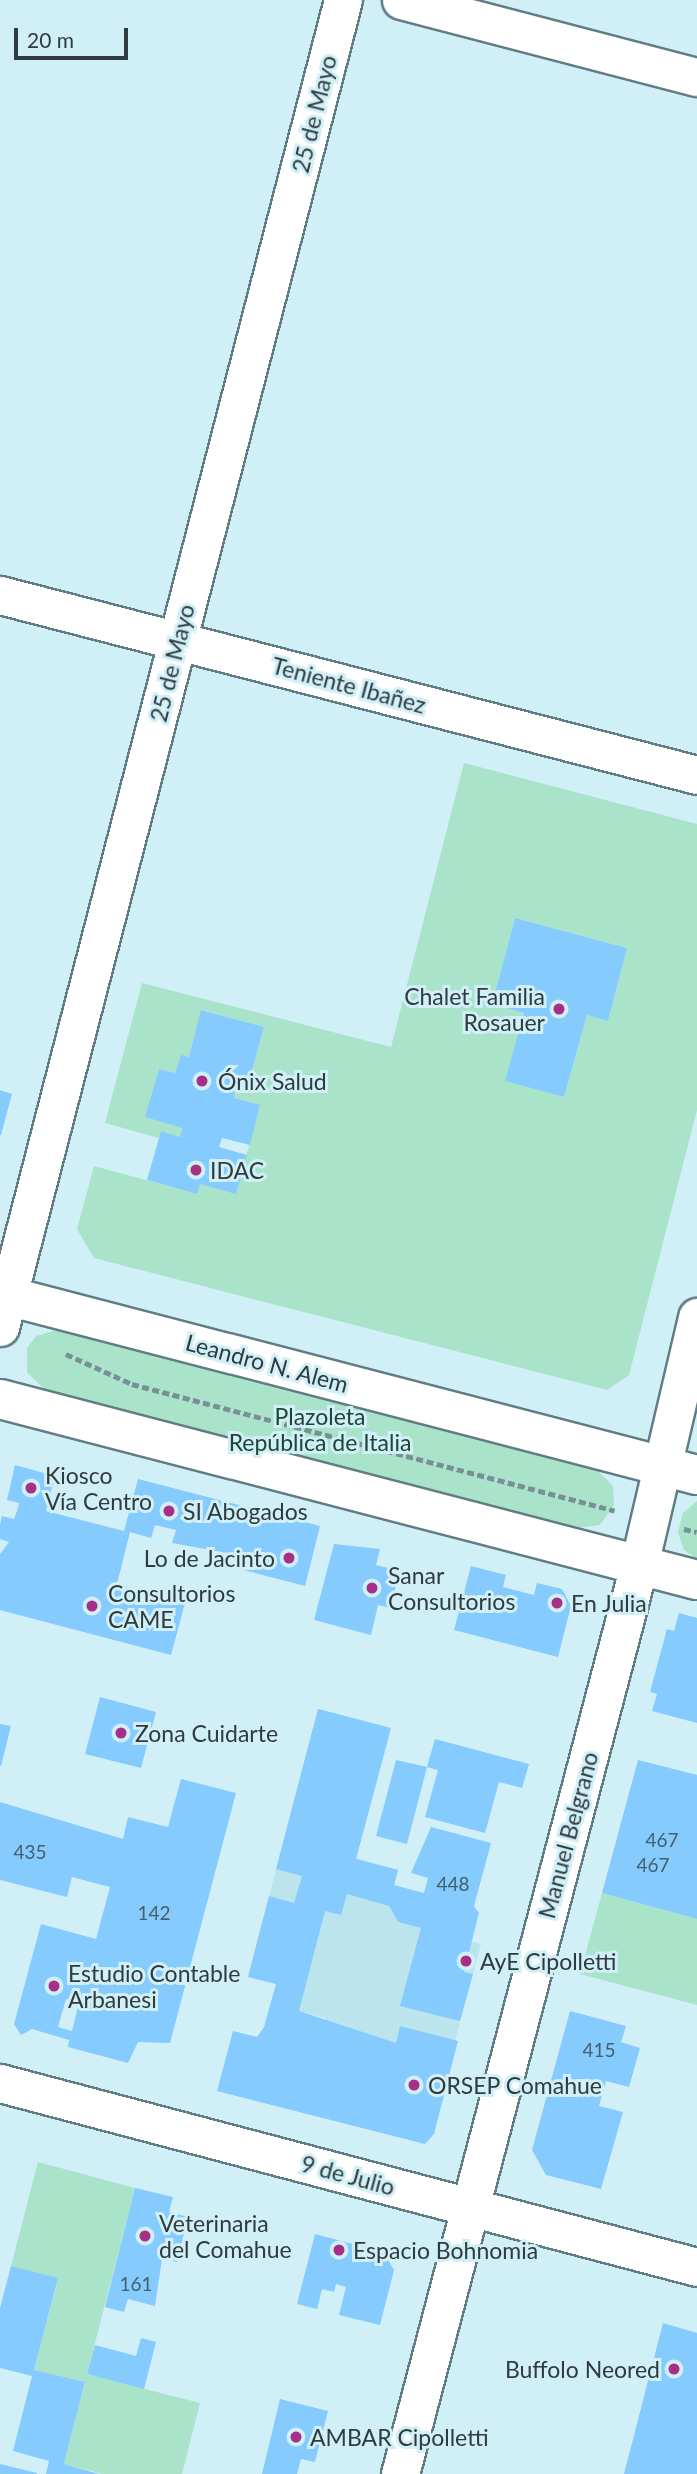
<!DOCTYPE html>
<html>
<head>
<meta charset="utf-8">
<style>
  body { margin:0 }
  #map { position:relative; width:697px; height:2474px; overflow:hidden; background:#d0eff7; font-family:Lato,sans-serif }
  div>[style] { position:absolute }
  .built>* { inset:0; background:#bbe4ed }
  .green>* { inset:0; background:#a9e3c9 }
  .building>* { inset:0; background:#85cbfd }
  .path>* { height:4.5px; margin-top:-2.25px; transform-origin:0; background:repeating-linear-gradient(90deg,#7b9096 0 7px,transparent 0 10.5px) }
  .roads { filter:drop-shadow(2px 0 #617d84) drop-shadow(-2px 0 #617d84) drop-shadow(0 2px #617d84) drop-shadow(0 -2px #617d84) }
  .street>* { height:37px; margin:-18.5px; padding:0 18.5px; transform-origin:18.5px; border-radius:18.5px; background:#fff }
  .secondary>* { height:38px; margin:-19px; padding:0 19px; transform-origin:19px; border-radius:19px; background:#fff }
  .dots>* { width:19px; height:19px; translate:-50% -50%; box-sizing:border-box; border:4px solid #d0eff7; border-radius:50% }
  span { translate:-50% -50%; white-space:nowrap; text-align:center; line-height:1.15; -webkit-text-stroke:6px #d0eff7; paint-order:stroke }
  .number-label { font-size:19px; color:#445f6e }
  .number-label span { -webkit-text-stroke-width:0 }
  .street-label { font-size:23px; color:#2f3b3e }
  .poi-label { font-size:23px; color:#2f3b3e }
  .right { translate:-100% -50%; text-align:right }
  .left { translate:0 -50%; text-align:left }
  .park-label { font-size:23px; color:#1f4535 }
  .scale { position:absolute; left:14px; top:28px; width:114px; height:32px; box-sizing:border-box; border:4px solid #2f3b3e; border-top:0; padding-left:9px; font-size:21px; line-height:24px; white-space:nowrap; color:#2f3b3e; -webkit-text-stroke:5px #d0eff7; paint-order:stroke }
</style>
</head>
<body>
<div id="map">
  <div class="built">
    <div style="clip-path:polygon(318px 1709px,391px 1728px,356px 1858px,398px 1870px,389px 1906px,398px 1922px,481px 1944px,455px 2041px,400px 2027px,396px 2043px,325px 2024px,326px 2018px,299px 2011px,304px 1991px,248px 1977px)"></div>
  </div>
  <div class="green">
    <div style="clip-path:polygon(evenodd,464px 763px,697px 824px,697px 1110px,629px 1375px,607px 1390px,94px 1258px,77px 1229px,94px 1166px,197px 1194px,200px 1184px,236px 1193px,260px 1106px,234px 1098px,236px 1090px,246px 1092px,264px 1027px,202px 1010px,189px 1057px,181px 1056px,175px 1073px,159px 1069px,146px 1117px,182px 1128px,180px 1137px,161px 1131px,159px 1138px,105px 1123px,142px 983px,391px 1047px,464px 763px,515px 918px,627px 948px,608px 1021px,587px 1015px,564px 1097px,506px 1081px,524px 1013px,492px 1004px,515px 918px)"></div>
    <div style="clip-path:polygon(60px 1329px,596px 1469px,613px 1486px,614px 1505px,600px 1525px,576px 1528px,44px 1389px,27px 1372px,27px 1348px,36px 1336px)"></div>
    <div style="clip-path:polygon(697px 1501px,697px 1559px,684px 1550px,678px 1532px,683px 1513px)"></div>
    <div style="clip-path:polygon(602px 1893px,697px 1919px,697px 2005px,580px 1974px)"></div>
    <div style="clip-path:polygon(38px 2162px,135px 2188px,87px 2374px,200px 2403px,182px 2474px,103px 2474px,64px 2464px,85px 2383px,34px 2370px,58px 2279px,11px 2266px)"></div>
  </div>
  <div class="building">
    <div style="clip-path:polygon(515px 918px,627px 948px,608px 1021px,587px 1015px,564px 1097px,505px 1081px,524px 1013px,492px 1004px)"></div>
    <div style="clip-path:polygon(201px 1010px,264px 1027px,246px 1092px,236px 1090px,234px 1098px,260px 1105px,250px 1145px,222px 1138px,219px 1147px,247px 1155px,236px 1194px,200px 1184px,197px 1194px,147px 1180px,161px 1131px,180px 1137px,182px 1128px,145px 1117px,159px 1069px,175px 1073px,181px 1055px,189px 1057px)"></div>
    <div style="clip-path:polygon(0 1090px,12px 1094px,1px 1135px,0 1135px)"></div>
    <div style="clip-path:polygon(15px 1465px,55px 1476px,46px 1511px,124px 1531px,138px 1479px,320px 1526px,305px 1586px,240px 1569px,244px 1556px,172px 1543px,176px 1530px,155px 1525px,151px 1538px,130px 1532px,117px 1584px,185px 1603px,171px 1655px,0 1610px,0 1554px,9px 1542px,0 1539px,0 1525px,2px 1516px,14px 1519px,17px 1511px,19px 1503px,7px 1500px)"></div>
    <div style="clip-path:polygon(334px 1544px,380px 1549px,376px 1565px,400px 1571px,390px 1608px,378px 1605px,371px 1635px,314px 1620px)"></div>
    <div style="clip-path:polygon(471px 1566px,506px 1575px,503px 1587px,534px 1595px,537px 1583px,562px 1589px,571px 1606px,558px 1657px,454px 1630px)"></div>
    <div style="clip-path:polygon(679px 1613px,697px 1618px,697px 1723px,652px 1711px,657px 1694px,650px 1692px,667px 1629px,674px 1631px)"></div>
    <div style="clip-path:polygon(100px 1697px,156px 1712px,141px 1768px,85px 1754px)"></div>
    <div style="clip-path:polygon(318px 1709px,391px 1728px,356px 1859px,398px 1870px,394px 1885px,424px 1893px,428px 1878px,411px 1873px,431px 1827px,491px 1843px,474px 1906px,479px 1913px,464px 1972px,473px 1974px,460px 2021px,400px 2006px,421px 1928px,398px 1922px,389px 1906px,347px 1894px,341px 1915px,325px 1911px,299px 2011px,396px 2043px,400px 2026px,458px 2041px,434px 2134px,425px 2144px,217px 2091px,233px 2031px,257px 2037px,264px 2027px,276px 1984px,248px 1977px,269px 1896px,294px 1903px,302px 1876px,276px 1869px)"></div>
    <div style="clip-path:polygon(0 1724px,11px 1726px,1px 1766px,0 1766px)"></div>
    <div style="clip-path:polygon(435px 1739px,529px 1764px,522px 1788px,499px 1782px,485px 1833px,425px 1817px,438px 1770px,427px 1767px)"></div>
    <div style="clip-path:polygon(396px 1760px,427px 1767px,407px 1844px,376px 1836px)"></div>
    <div style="clip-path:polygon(638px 1760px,697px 1775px,697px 1919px,602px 1893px)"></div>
    <div style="clip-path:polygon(evenodd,181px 1779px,236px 1793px,170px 2043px,138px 2042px,128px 2063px,68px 2047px,69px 2040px,32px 2029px,21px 2035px,14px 2024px,41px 1924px,96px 1939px,110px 1887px,72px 1877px,67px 1897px,0 1880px,0 1802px,123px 1839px,128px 1817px,168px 1827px,181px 1779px,66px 1999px,79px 2003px,72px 2031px,58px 2027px,66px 1999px)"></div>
    <div style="clip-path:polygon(570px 2011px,626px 2026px,621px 2042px,640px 2048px,629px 2087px,606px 2081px,599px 2106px,623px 2112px,601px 2189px,546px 2175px,532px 2150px)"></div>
    <div style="clip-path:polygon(135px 2188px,173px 2197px,169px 2212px,188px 2217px,177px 2262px,162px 2259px,155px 2306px,128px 2299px,124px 2312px,105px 2307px)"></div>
    <div style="clip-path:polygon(315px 2234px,383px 2252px,394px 2270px,380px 2325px,339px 2315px,346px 2287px,336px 2284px,334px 2292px,322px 2289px,317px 2309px,297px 2304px)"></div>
    <div style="clip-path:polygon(11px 2266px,58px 2278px,34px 2370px,85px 2382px,64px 2464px,99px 2474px,46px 2474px,49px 2461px,13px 2451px,32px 2376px,0 2368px,0 2308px)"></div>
    <div style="clip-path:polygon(663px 2323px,697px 2333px,697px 2474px,624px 2474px)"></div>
    <div style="clip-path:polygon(141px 2338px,156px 2342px,144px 2389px,87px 2374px,95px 2345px,136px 2356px)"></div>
    <div style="clip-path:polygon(280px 2399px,328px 2411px,315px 2462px,301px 2459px,297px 2474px,262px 2474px)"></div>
    <div style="clip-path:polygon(0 2464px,37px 2473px,37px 2474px,0 2474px)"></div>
  </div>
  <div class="path">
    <div style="left:66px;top:1354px;width:72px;rotate:24.4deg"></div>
    <div style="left:132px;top:1384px;width:499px;rotate:14.7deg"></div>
    <div style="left:684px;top:1529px;width:13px;rotate:13deg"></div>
  </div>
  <div class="roads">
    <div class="street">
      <div style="left:401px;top:0;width:306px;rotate:14.6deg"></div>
      <div style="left:0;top:595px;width:720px;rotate:14.48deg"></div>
      <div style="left:0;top:1327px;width:1371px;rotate:-75.51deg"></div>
      <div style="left:0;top:2083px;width:721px;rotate:14.79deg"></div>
      <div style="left:400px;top:2474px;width:940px;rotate:-75.27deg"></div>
      <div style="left:639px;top:1565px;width:255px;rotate:-76.8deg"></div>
    </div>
    <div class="secondary">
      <div style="left:0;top:1294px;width:720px;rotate:14.56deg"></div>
      <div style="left:0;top:1399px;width:720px;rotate:14.56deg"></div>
    </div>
  </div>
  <div class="dots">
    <div style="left:559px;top:1009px;background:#a63087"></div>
    <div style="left:202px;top:1081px;background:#a63087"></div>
    <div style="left:196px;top:1170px;background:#a63087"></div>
    <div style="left:31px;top:1488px;background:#a63087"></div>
    <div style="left:169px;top:1511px;background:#a63087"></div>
    <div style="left:289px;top:1558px;background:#a63087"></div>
    <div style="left:372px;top:1588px;background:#a63087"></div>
    <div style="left:557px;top:1603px;background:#a63087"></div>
    <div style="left:92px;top:1606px;background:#a63087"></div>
    <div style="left:121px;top:1733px;background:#a63087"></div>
    <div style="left:466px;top:1961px;background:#a63087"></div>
    <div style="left:54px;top:1986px;background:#a63087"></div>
    <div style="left:414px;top:2085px;background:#a63087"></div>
    <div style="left:145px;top:2236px;background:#a63087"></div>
    <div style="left:339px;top:2250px;background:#a63087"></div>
    <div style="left:674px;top:2369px;background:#a63087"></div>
    <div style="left:296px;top:2437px;background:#a63087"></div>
  </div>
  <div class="number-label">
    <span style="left:662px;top:1840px">467</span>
    <span style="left:30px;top:1852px">435</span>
    <span style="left:653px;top:1865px">467</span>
    <span style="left:453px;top:1884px">448</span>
    <span style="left:154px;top:1913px">142</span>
    <span style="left:599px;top:2050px">415</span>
    <span style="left:136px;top:2284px">161</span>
  </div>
  <div class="street-label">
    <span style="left:314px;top:114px;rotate:-76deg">25 de Mayo</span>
    <span style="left:172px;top:663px;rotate:-76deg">25 de Mayo</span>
    <span style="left:349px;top:685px;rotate:15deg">Teniente Ibañez</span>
    <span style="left:267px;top:1363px;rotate:15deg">Leandro N. Alem</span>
    <span style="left:568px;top:1835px;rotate:-75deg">Manuel Belgrano</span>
    <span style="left:348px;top:2175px;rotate:15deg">9 de Julio</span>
  </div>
  <div class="poi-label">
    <span class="right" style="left:545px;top:1009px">Chalet Familia<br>Rosauer</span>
    <span class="left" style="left:218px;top:1081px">Ónix Salud</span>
    <span class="left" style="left:210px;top:1170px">IDAC</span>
    <span class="left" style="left:45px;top:1488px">Kiosco<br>Vía Centro</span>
    <span class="left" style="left:183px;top:1511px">SI Abogados</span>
    <span class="right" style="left:275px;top:1558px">Lo de Jacinto</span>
    <span class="left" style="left:388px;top:1588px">Sanar<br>Consultorios</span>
    <span class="left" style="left:108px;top:1606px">Consultorios<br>CAME</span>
    <span class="left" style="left:571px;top:1603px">En Julia</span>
    <span class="left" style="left:135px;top:1733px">Zona Cuidarte</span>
    <span class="left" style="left:480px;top:1961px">AyE Cipolletti</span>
    <span class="left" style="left:68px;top:1986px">Estudio Contable<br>Arbanesi</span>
    <span class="left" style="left:428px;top:2085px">ORSEP Comahue</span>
    <span class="left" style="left:159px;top:2236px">Veterinaria<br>del Comahue</span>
    <span class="left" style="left:353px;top:2250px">Espacio Bohnomia</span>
    <span class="right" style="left:660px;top:2369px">Buffolo Neored</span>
    <span class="left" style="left:310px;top:2437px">AMBAR Cipolletti</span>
  </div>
  <div class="park-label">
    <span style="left:320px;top:1429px">Plazoleta<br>República de Italia</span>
  </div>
  <div class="scale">20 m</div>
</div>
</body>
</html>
